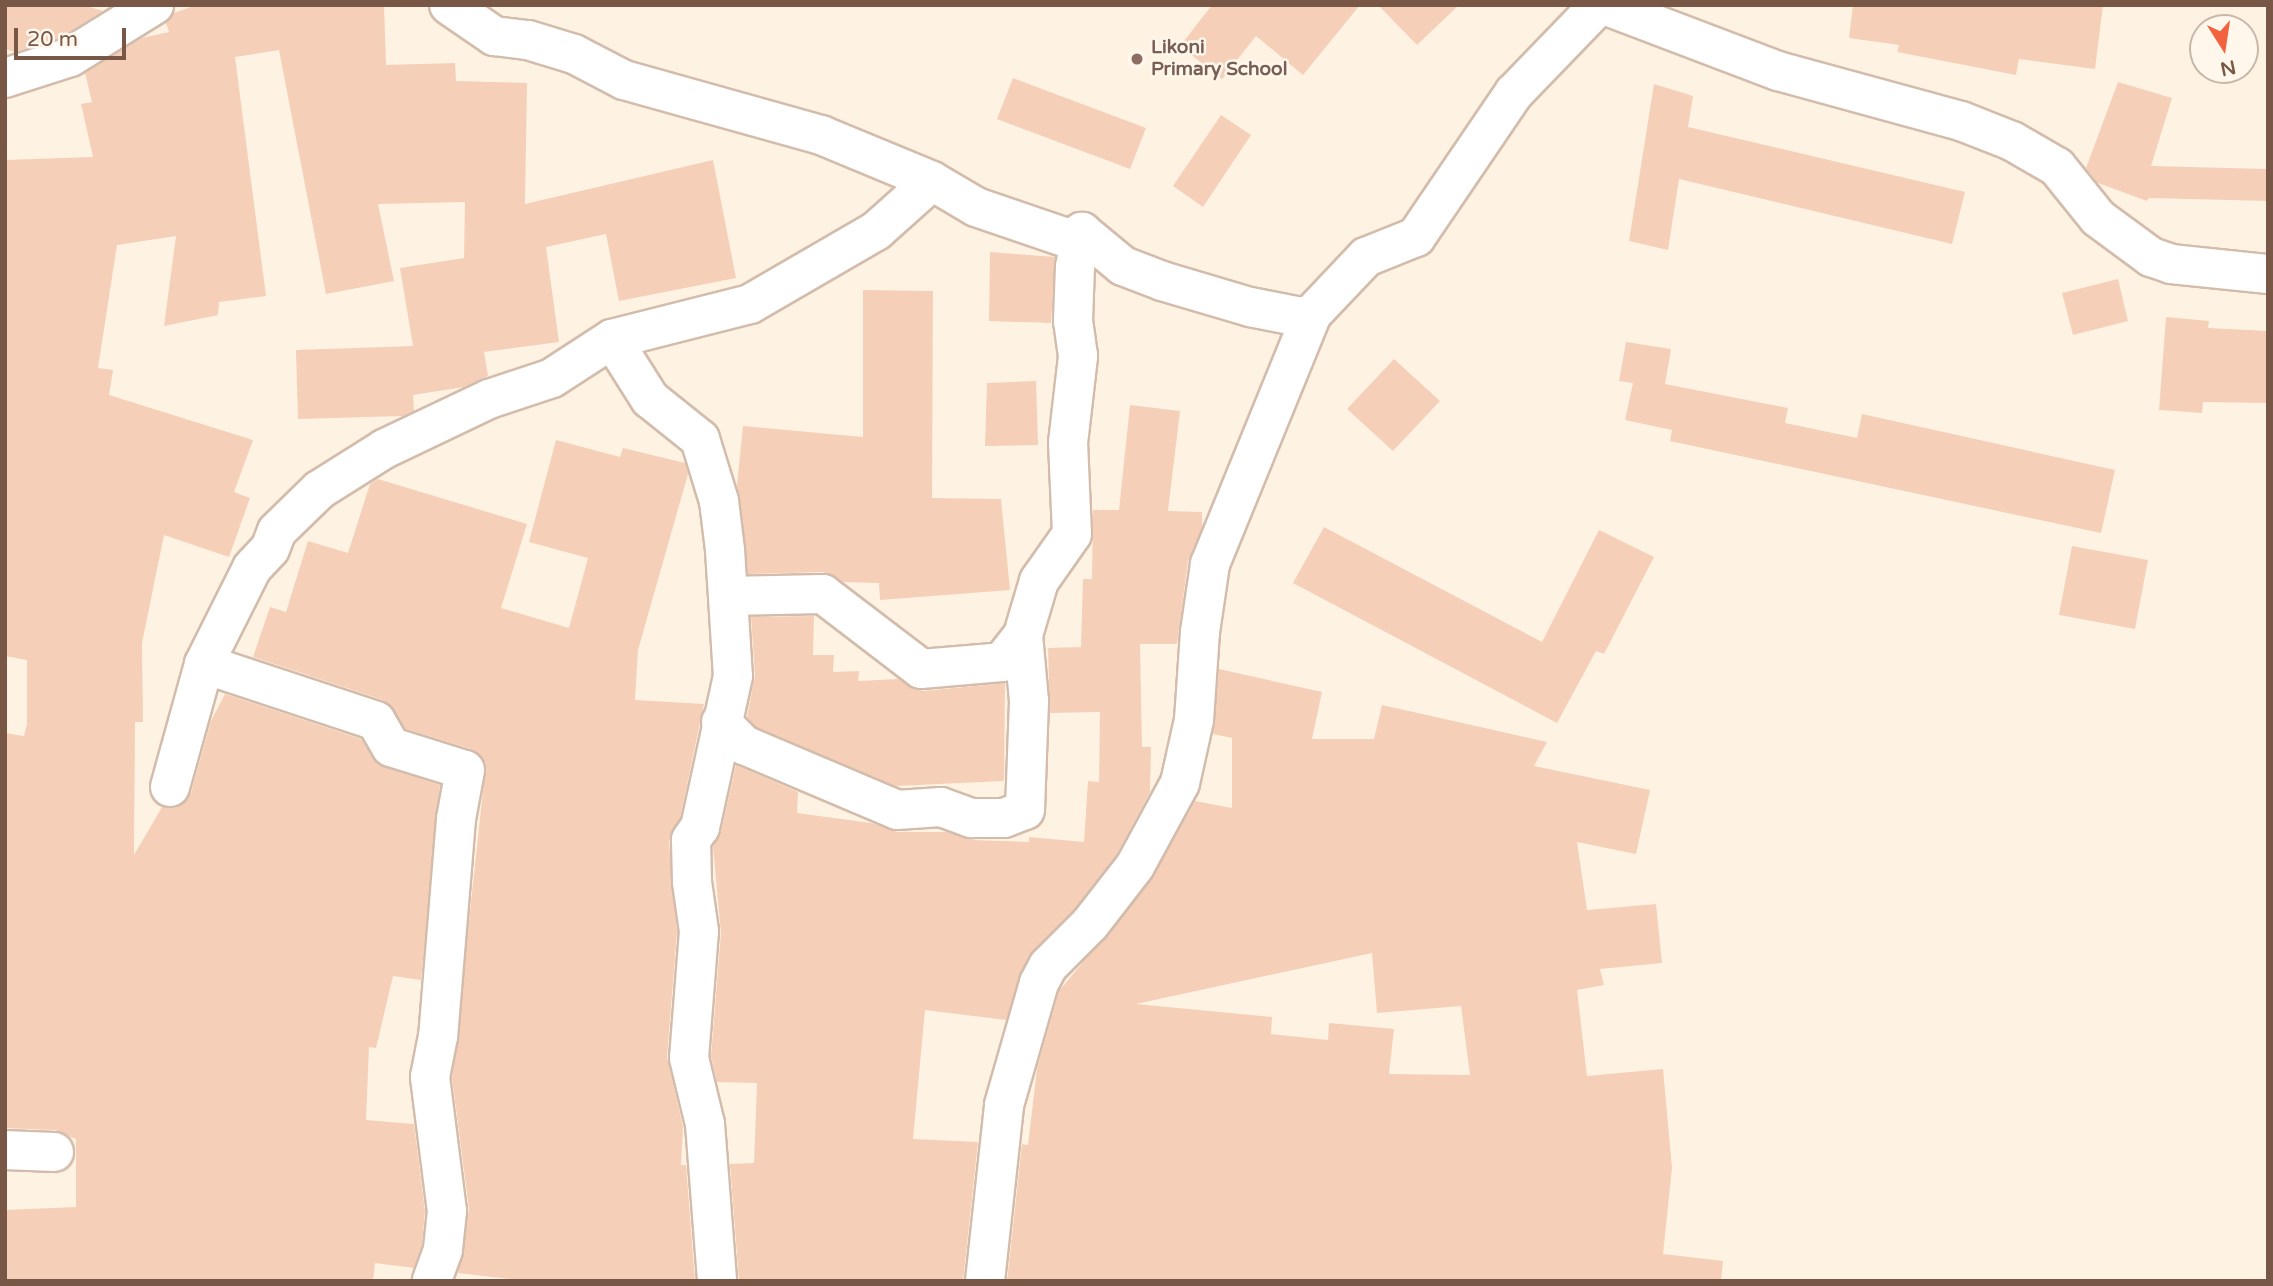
<!DOCTYPE html>
<html>
<head>
<meta charset="utf-8">
<style>
  body { margin:0 }
  #map { position:relative; width:2273px; height:1286px; overflow:hidden; background:#fef3e3; font-family:"Varela Round",sans-serif }
  div>[style] { position:absolute }
  .building>* { inset:0; background:#f6cfb9 }
  .roads { filter:drop-shadow(2px 0 #d3bcab) drop-shadow(-2px 0 #d3bcab) drop-shadow(0 2px #d3bcab) drop-shadow(0 -2px #d3bcab) }
  .minor>* { height:38px; margin:-19px; padding:0 19px; transform-origin:19px; border-radius:19px; background:#fff }
  .dots>* { width:19px; height:19px; translate:-50% -50%; box-sizing:border-box; border:4px solid #fff7eb; border-radius:50% }
  span { translate:-50% -50%; white-space:nowrap; text-align:center; line-height:1.15; -webkit-text-stroke:5px #fff7eb; paint-order:stroke }
  .education-label { font-size:19px; color:#785e54; font-weight:700 }
  .left { translate:0 -50%; text-align:left }
  .frame { position:absolute; inset:0; border:7px solid #795747; pointer-events:none }
  .north { position:absolute; left:2189px; top:14px; width:70px; height:70px; box-sizing:border-box; background:#fff7eb; border:2px solid #c9b7a9; border-radius:50%; rotate:168deg; font-size:19px; font-weight:700; line-height:28px; text-align:center; color:#795747 }
  .north::after { content:''; display:block; margin:auto; width:24px; height:32px; background:#f2623e; clip-path:polygon(50% 0,100% 100%,50% 72%,0 100%) }
  .scale { position:absolute; left:14px; top:28px; width:112px; height:32px; box-sizing:border-box; border:4px solid #795747; border-top:0; padding-left:9px; font-size:21px; line-height:24px; white-space:nowrap; color:#795747; -webkit-text-stroke:5px #fff7eb; paint-order:stroke }
</style>
</head>
<body>
<div id="map">
  <div class="building">
    <div style="clip-path:polygon(5px 5px,83px 5px,103px 11px,61px 37px,15px 52px,5px 49px)"></div>
    <div style="clip-path:polygon(196px 5px,384px 5px,386px 65px,455px 63px,456px 81px,527px 83px,525px 204px,713px 160px,736px 278px,619px 301px,606px 234px,546px 247px,559px 342px,484px 352px,488px 376px,464px 387px,413px 395px,414px 411px,403px 416px,298px 419px,296px 350px,413px 346px,400px 268px,464px 258px,465px 202px,378px 204px,394px 281px,326px 294px,279px 50px,235px 57px,266px 296px,219px 302px,218px 315px,164px 326px,176px 236px,117px 245px,98px 368px,113px 370px,109px 395px,253px 440px,234px 492px,250px 498px,229px 557px,164px 535px,142px 643px,143px 722px,135px 722px,134px 855px,162px 807px,176px 808px,191px 793px,211px 721px,225px 694px,361px 739px,384px 767px,440px 785px,421px 980px,393px 976px,376px 1048px,369px 1047px,366px 1120px,414px 1124px,425px 1211px,422px 1245px,414px 1268px,375px 1263px,373px 1281px,5px 1281px,5px 1210px,76px 1207px,76px 1139px,55px 1130px,5px 1128px,5px 733px,24px 736px,27px 724px,27px 660px,5px 656px,5px 160px,93px 157px,81px 104px,92px 102px,85px 73px,142px 38px,169px 32px,166px 23px,174px 13px)"></div>
    <div style="clip-path:polygon(1212px 5px,1360px 5px,1303px 75px,1256px 36px,1222px 79px,1180px 46px)"></div>
    <div style="clip-path:polygon(1378px 5px,1459px 5px,1417px 45px)"></div>
    <div style="clip-path:polygon(1853px 5px,2103px 5px,2095px 69px,2019px 59px,2016px 75px,1897px 52px,1899px 45px,1849px 38px)"></div>
    <div style="clip-path:polygon(1013px 78px,1146px 128px,1130px 169px,997px 119px)"></div>
    <div style="clip-path:polygon(2118px 82px,2172px 98px,2151px 166px,2268px 169px,2268px 201px,2149px 198px,2147px 201px,2098px 183px,2086px 168px)"></div>
    <div style="clip-path:polygon(1654px 84px,1693px 96px,1688px 127px,1965px 192px,1952px 244px,1679px 179px,1668px 250px,1629px 241px)"></div>
    <div style="clip-path:polygon(1221px 115px,1251px 135px,1203px 207px,1173px 186px)"></div>
    <div style="clip-path:polygon(990px 252px,1055px 257px,1051px 323px,989px 321px)"></div>
    <div style="clip-path:polygon(2118px 279px,2128px 321px,2073px 335px,2062px 293px)"></div>
    <div style="clip-path:polygon(863px 290px,933px 291px,932px 498px,1001px 499px,1010px 590px,880px 600px,879px 583px,843px 582px,823px 572px,748px 574px,737px 485px,743px 426px,863px 437px)"></div>
    <div style="clip-path:polygon(2166px 317px,2209px 321px,2208px 328px,2268px 331px,2268px 403px,2203px 402px,2202px 413px,2159px 410px)"></div>
    <div style="clip-path:polygon(1626px 342px,1671px 349px,1665px 384px,1788px 408px,1785px 423px,1857px 438px,1862px 414px,2115px 470px,2101px 533px,1670px 441px,1672px 430px,1625px 420px,1633px 383px,1619px 381px)"></div>
    <div style="clip-path:polygon(1394px 359px,1440px 401px,1393px 451px,1347px 409px)"></div>
    <div style="clip-path:polygon(1036px 381px,1038px 445px,985px 446px,987px 383px)"></div>
    <div style="clip-path:polygon(1130px 405px,1180px 411px,1168px 511px,1202px 512px,1202px 527px,1188px 561px,1177px 644px,1140px 644px,1142px 747px,1151px 747px,1150px 792px,1117px 854px,1074px 910px,1029px 955px,1006px 1020px,925px 1010px,913px 1139px,978px 1142px,963px 1281px,739px 1281px,730px 1164px,754px 1163px,757px 1083px,717px 1082px,711px 1056px,721px 933px,713px 847px,721px 832px,736px 765px,798px 792px,797px 813px,871px 823px,898px 832px,946px 832px,972px 840px,1029px 842px,1029px 837px,1084px 842px,1088px 781px,1099px 782px,1100px 712px,1050px 713px,1048px 648px,1081px 647px,1083px 579px,1092px 579px,1093px 510px,1119px 510px)"></div>
    <div style="clip-path:polygon(556px 440px,620px 457px,623px 448px,685px 463px,688px 474px,638px 650px,635px 700px,704px 704px,680px 818px,669px 841px,677px 932px,667px 1057px,683px 1127px,681px 1165px,686px 1165px,695px 1281px,526px 1281px,458px 1273px,469px 1209px,452px 1078px,486px 763px,471px 749px,406px 729px,383px 700px,253px 657px,270px 607px,286px 612px,308px 541px,348px 553px,370px 484px,378px 479px,527px 524px,501px 608px,569px 628px,588px 558px,529px 542px)"></div>
    <div style="clip-path:polygon(1324px 527px,1542px 642px,1599px 530px,1654px 557px,1604px 654px,1596px 651px,1557px 723px,1293px 583px)"></div>
    <div style="clip-path:polygon(2072px 546px,2148px 560px,2135px 629px,2059px 615px)"></div>
    <div style="clip-path:polygon(814px 616px,813px 655px,834px 655px,833px 672px,859px 671px,858px 681px,898px 679px,923px 691px,1005px 683px,1004px 781px,896px 786px,756px 727px,747px 717px,755px 675px,751px 617px)"></div>
    <div style="clip-path:polygon(evenodd,1219px 669px,1322px 692px,1312px 739px,1374px 739px,1382px 705px,1547px 742px,1534px 766px,1650px 790px,1636px 854px,1577px 842px,1587px 910px,1656px 904px,1662px 963px,1600px 969px,1604px 985px,1577px 990px,1587px 1076px,1663px 1069px,1672px 1168px,1663px 1254px,1723px 1261px,1721px 1281px,1007px 1281px,1022px 1144px,1028px 1145px,1037px 1069px,1059px 991px,1152px 879px,1195px 801px,1232px 808px,1232px 738px,1213px 734px,1219px 669px,1372px 953px,1377px 1013px,1461px 1006px,1470px 1075px,1389px 1074px,1394px 1029px,1329px 1023px,1328px 1040px,1271px 1034px,1272px 1017px,1136px 1004px,1372px 953px)"></div>
  </div>
  <div class="roads">
    <div class="minor">
      <div style="left:449px;top:5px;width:55px;rotate:34.6deg"></div>
      <div style="left:494px;top:36px;width:34px;rotate:7deg"></div>
      <div style="left:528px;top:40px;width:48px;rotate:16.9deg"></div>
      <div style="left:574px;top:54px;width:56px;rotate:27.5deg"></div>
      <div style="left:624px;top:80px;width:205px;rotate:15.6deg"></div>
      <div style="left:821px;top:135px;width:120px;rotate:22.5deg"></div>
      <div style="left:932px;top:181px;width:51px;rotate:30.6deg"></div>
      <div style="left:976px;top:207px;width:99px;rotate:18.8deg"></div>
      <div style="left:1070px;top:239px;width:14px;rotate:-30deg"></div>
      <div style="left:1082px;top:232px;width:53px;rotate:39.7deg"></div>
      <div style="left:1123px;top:266px;width:42px;rotate:21deg"></div>
      <div style="left:1162px;top:281px;width:92px;rotate:16.5deg"></div>
      <div style="left:1250px;top:307px;width:52px;rotate:11.1deg"></div>
      <div style="left:1301px;top:317px;width:11px;rotate:-15deg"></div>
      <div style="left:1604px;top:5px;width:186px;rotate:20.8deg"></div>
      <div style="left:1778px;top:71px;width:190px;rotate:15.3deg"></div>
      <div style="left:1961px;top:121px;width:55px;rotate:21.4deg"></div>
      <div style="left:2012px;top:141px;width:52px;rotate:30deg"></div>
      <div style="left:2057px;top:167px;width:65px;rotate:51.2deg"></div>
      <div style="left:2098px;top:218px;width:66px;rotate:36.3deg"></div>
      <div style="left:2151px;top:257px;width:21px;rotate:19deg"></div>
      <div style="left:2171px;top:264px;width:98px;rotate:5.9deg"></div>
      <div style="left:5px;top:78px;width:68px;rotate:-17.9deg"></div>
      <div style="left:70px;top:57px;width:99px;rotate:-31.8deg"></div>
      <div style="left:612px;top:339px;width:71px;rotate:57.7deg"></div>
      <div style="left:650px;top:399px;width:64px;rotate:38.7deg"></div>
      <div style="left:700px;top:439px;width:65px;rotate:73deg"></div>
      <div style="left:719px;top:501px;width:49px;rotate:83deg"></div>
      <div style="left:725px;top:550px;width:126px;rotate:86.4deg"></div>
      <div style="left:733px;top:676px;width:155px;rotate:102.3deg"></div>
      <div style="left:700px;top:827px;width:16px;rotate:125deg"></div>
      <div style="left:691px;top:840px;width:42px;rotate:88.6deg"></div>
      <div style="left:692px;top:882px;width:49px;rotate:81.9deg"></div>
      <div style="left:699px;top:931px;width:127px;rotate:94.5deg"></div>
      <div style="left:689px;top:1058px;width:68px;rotate:76.4deg"></div>
      <div style="left:705px;top:1124px;width:157px;rotate:85.6deg"></div>
      <div style="left:728px;top:596px;width:95px;rotate:-1.2deg"></div>
      <div style="left:823px;top:594px;width:123px;rotate:37.4deg"></div>
      <div style="left:921px;top:669px;width:81px;rotate:-4.9deg"></div>
      <div style="left:1002px;top:662px;width:34px;rotate:-52deg"></div>
      <div style="left:204px;top:664px;width:181px;rotate:18.3deg"></div>
      <div style="left:376px;top:721px;width:30px;rotate:60deg"></div>
      <div style="left:391px;top:747px;width:77px;rotate:17.3deg"></div>
      <div style="left:465px;top:770px;width:50px;rotate:100.4deg"></div>
      <div style="left:456px;top:819px;width:218px;rotate:94.7deg"></div>
      <div style="left:438px;top:1036px;width:42px;rotate:101deg"></div>
      <div style="left:430px;top:1077px;width:135px;rotate:82.8deg"></div>
      <div style="left:447px;top:1211px;width:39px;rotate:96deg"></div>
      <div style="left:443px;top:1250px;width:33px;rotate:110deg"></div>
      <div style="left:721px;top:722px;width:33px;rotate:45deg"></div>
      <div style="left:744px;top:745px;width:166px;rotate:23deg"></div>
      <div style="left:897px;top:810px;width:44px;rotate:-3.9deg"></div>
      <div style="left:941px;top:807px;width:33px;rotate:20deg"></div>
      <div style="left:972px;top:818px;width:32px"></div>
      <div style="left:1004px;top:818px;width:22px;rotate:-21deg"></div>
      <div style="left:1025px;top:810px;width:109px;rotate:-87.9deg"></div>
      <div style="left:1029px;top:701px;width:66px;rotate:-95.2deg"></div>
      <div style="left:1023px;top:635px;width:56px;rotate:-73.5deg"></div>
      <div style="left:1039px;top:581px;width:57px;rotate:-54.9deg"></div>
      <div style="left:1072px;top:534px;width:91px;rotate:-92.5deg"></div>
      <div style="left:1068px;top:443px;width:88px;rotate:-83.4deg"></div>
      <div style="left:1078px;top:356px;width:35px;rotate:-98deg"></div>
      <div style="left:1073px;top:321px;width:54px;rotate:-87.9deg"></div>
      <div style="left:1075px;top:267px;width:36px;rotate:-79deg"></div>
      <div style="left:170px;top:787px;width:128px;rotate:-74.5deg"></div>
      <div style="left:204px;top:664px;width:107px;rotate:-63.4deg"></div>
      <div style="left:252px;top:568px;width:26px;rotate:-47deg"></div>
      <div style="left:270px;top:549px;width:19px;rotate:-69deg"></div>
      <div style="left:277px;top:531px;width:59px;rotate:-44.3deg"></div>
      <div style="left:319px;top:490px;width:77px;rotate:-32.2deg"></div>
      <div style="left:384px;top:449px;width:116px;rotate:-25.5deg"></div>
      <div style="left:489px;top:399px;width:66px;rotate:-18.4deg"></div>
      <div style="left:552px;top:378px;width:72px;rotate:-33deg"></div>
      <div style="left:612px;top:339px;width:142px;rotate:-14.2deg"></div>
      <div style="left:750px;top:304px;width:146px;rotate:-30.1deg"></div>
      <div style="left:876px;top:231px;width:75px;rotate:-41.8deg"></div>
      <div style="left:5px;top:1150px;width:49px;rotate:2.3deg"></div>
      <div style="left:985px;top:1281px;width:177px;rotate:-83.8deg"></div>
      <div style="left:1004px;top:1105px;width:127px;rotate:-74deg"></div>
      <div style="left:1039px;top:983px;width:19px;rotate:-62deg"></div>
      <div style="left:1048px;top:966px;width:59px;rotate:-45deg"></div>
      <div style="left:1090px;top:924px;width:73px;rotate:-52.2deg"></div>
      <div style="left:1135px;top:866px;width:94px;rotate:-61.5deg"></div>
      <div style="left:1180px;top:783px;width:65px;rotate:-77.5deg"></div>
      <div style="left:1194px;top:720px;width:88px;rotate:-86.1deg"></div>
      <div style="left:1200px;top:632px;width:69px;rotate:-81.6deg"></div>
      <div style="left:1210px;top:564px;width:270px;rotate:-67.8deg"></div>
      <div style="left:1312px;top:314px;width:79px;rotate:-46.5deg"></div>
      <div style="left:1366px;top:257px;width:54px;rotate:-21.8deg"></div>
      <div style="left:1416px;top:237px;width:174px;rotate:-55.8deg"></div>
      <div style="left:1514px;top:93px;width:122px;rotate:-46deg"></div>
    </div>
  </div>
  <div class="dots">
    <div style="left:1137px;top:59px;background:#8d6e63"></div>
  </div>
  <div class="education-label">
    <span class="left" style="left:1151px;top:59px">Likoni<br>Primary School</span>
  </div>
  <div class="frame"></div>
  <div class="north">N</div>
  <div class="scale">20 m</div>
</div>
</body>
</html>
